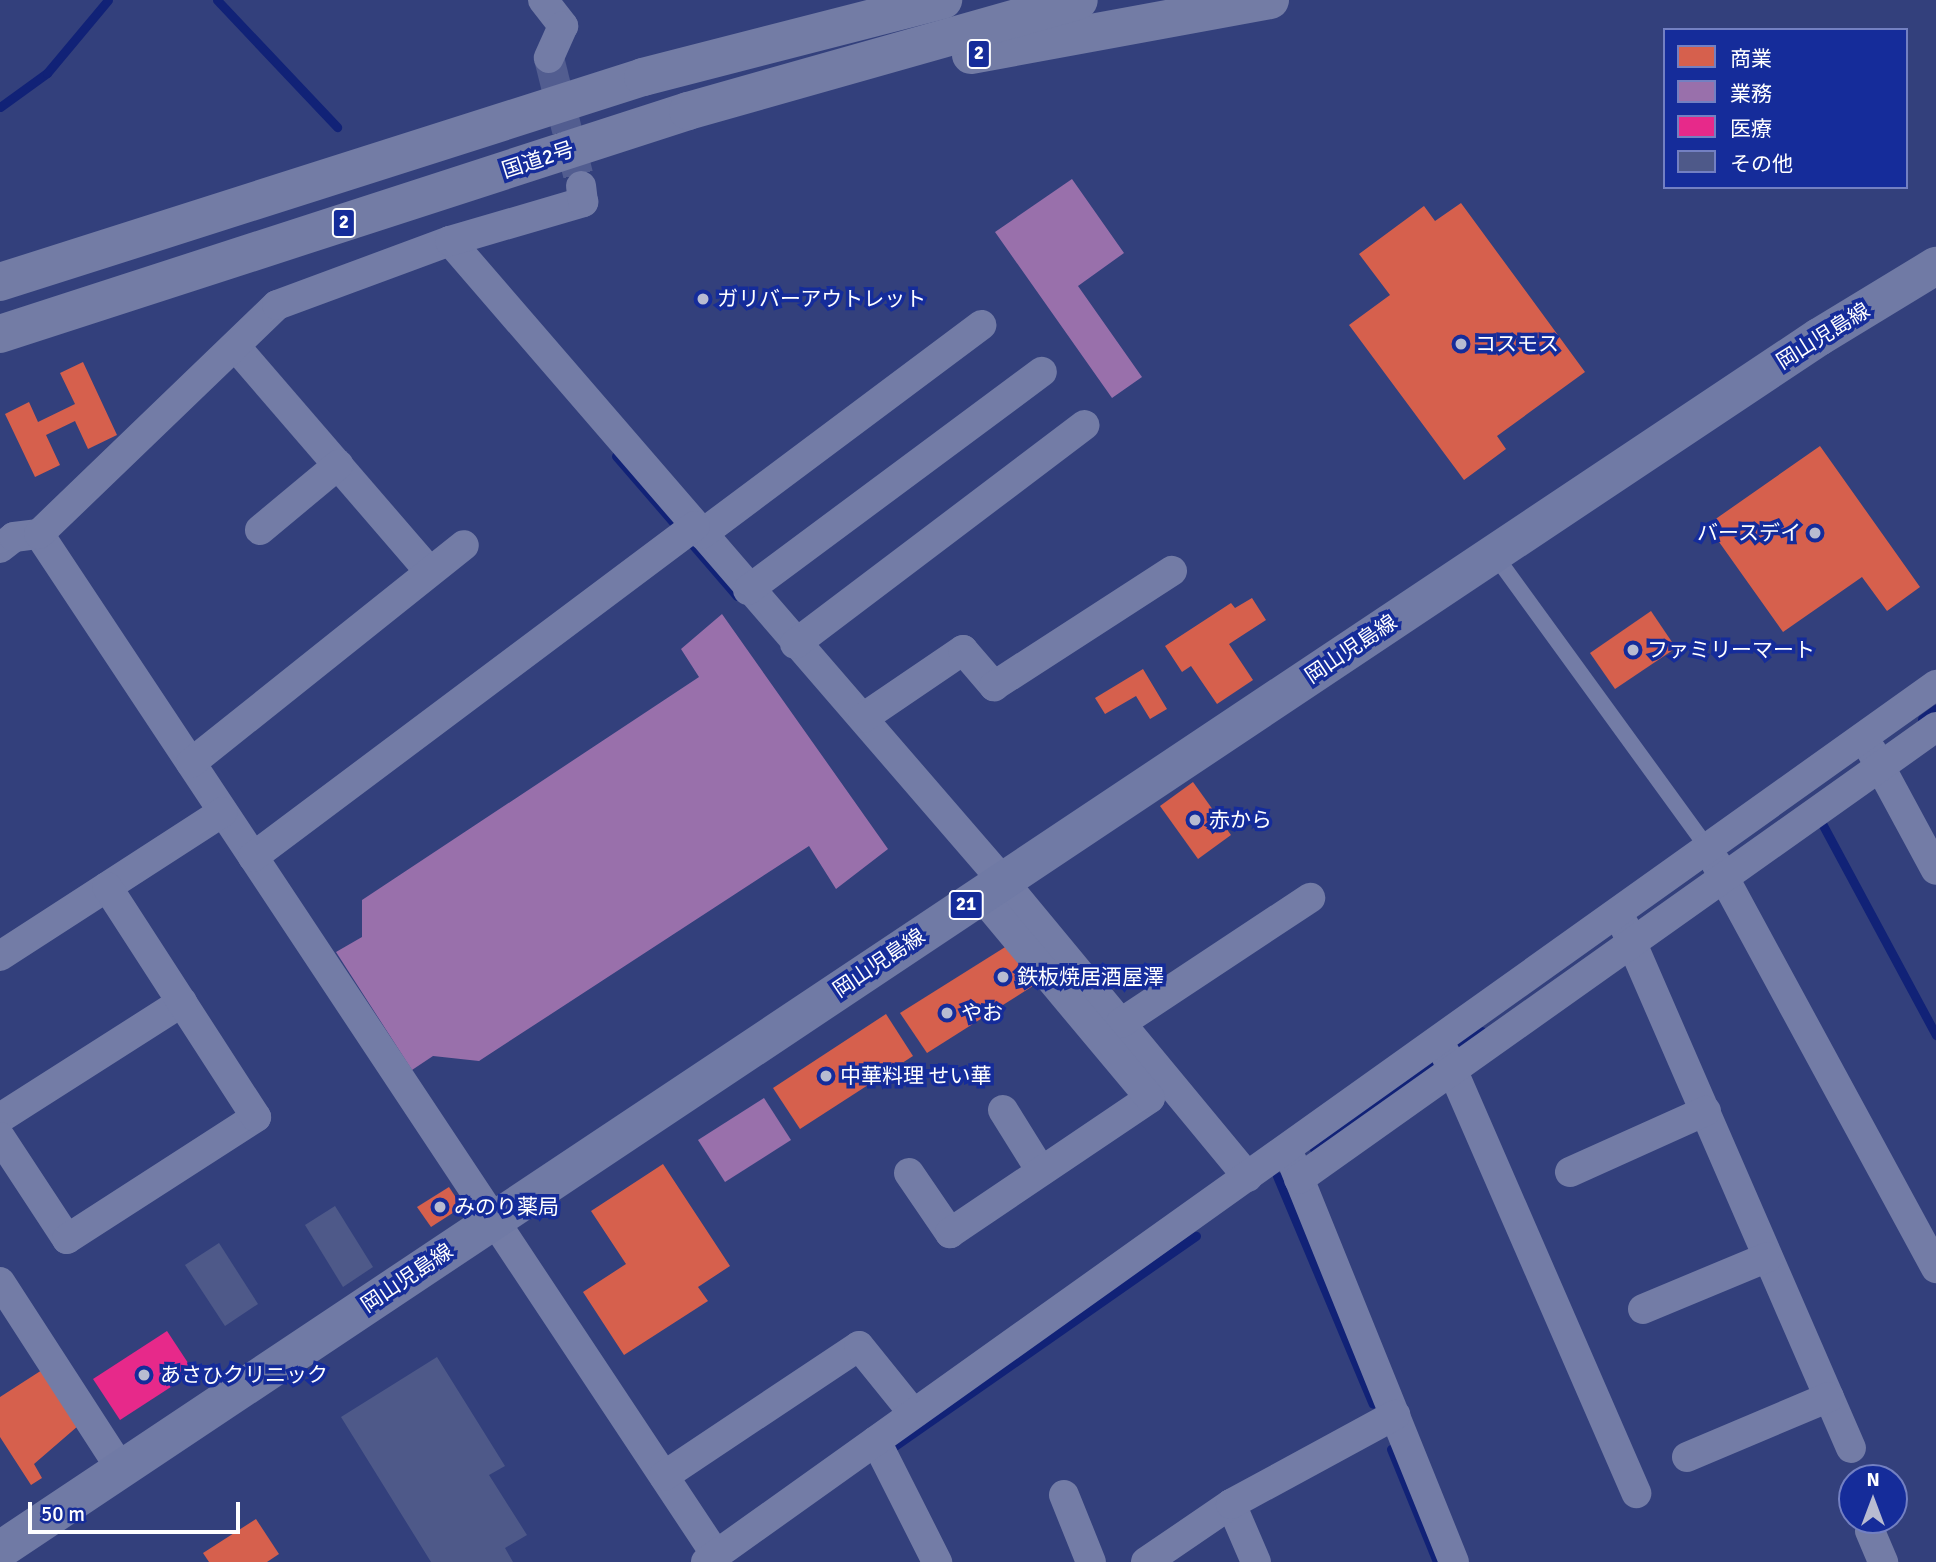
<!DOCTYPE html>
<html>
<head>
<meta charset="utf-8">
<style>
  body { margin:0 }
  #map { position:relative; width:1936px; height:1562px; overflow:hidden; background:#33407c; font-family:Signika,"Noto Sans JP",sans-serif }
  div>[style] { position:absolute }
  .shops>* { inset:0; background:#d6604d }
  .offices>* { inset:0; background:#9970ab }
  .health>* { inset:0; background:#e7298a }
  .stream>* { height:9px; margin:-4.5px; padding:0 4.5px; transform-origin:4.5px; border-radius:4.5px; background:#127 }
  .building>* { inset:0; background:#4e5989 }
  .street-tunnel>* { height:30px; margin-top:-15px; transform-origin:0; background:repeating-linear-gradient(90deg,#525d90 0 30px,transparent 0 45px) }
  .lane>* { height:16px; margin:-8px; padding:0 8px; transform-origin:8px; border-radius:8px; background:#737ca6 }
  .street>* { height:30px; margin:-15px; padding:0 15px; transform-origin:15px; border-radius:15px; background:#737ca6 }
  .primary>* { height:38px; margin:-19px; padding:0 19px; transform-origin:19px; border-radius:19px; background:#707aa5 }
  .highway>* { height:38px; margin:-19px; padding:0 19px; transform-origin:19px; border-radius:19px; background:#737ca5 }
  .dots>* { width:19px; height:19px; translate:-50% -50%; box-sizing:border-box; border:4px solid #152c9a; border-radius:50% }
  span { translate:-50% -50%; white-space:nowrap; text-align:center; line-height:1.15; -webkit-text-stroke:7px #152c9a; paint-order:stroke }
  .shield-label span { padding:2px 5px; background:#152c9a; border:2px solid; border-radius:5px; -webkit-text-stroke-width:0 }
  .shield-label { font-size:19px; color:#fff; font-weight:700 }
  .street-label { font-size:21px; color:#fff }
  .poi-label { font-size:21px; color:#fff }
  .left { translate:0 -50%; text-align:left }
  .right { translate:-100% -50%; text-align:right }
  .legend { position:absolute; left:1663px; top:28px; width:245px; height:161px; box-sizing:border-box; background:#152c9a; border:2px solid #7380c2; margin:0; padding:9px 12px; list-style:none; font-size:21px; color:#fff }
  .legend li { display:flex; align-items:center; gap:14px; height:35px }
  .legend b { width:35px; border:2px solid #7380c2 }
  .north { position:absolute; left:1838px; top:1464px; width:70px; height:70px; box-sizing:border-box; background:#152c9a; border:2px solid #7380c2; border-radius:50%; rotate:0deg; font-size:19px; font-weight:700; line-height:28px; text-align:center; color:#fff }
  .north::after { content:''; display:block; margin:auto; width:24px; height:32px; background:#b8bcd1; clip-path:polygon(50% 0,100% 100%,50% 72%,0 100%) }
  .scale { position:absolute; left:28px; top:1502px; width:212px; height:32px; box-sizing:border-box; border:4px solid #fff; border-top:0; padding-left:9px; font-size:21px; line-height:24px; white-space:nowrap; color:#fff; -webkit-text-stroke:5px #152c9a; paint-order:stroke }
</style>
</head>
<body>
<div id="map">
  <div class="shops">
    <div style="clip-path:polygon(1461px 203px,1585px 372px,1497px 436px,1506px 449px,1464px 480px,1349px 325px,1390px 295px,1359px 254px,1424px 206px,1435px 221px)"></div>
    <div style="clip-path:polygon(83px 362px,117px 435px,88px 449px,75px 421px,46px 435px,60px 465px,35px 477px,5px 414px,29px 402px,38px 422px,75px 404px,60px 373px)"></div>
    <div style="clip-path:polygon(1820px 446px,1920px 587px,1887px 611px,1862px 577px,1783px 632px,1707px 525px)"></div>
    <div style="clip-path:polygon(1252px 598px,1266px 620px,1229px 644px,1253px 680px,1217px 704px,1191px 666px,1182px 672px,1165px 646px,1231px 603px,1235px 608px)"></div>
    <div style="clip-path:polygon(1651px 611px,1676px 648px,1615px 689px,1590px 653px)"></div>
    <div style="clip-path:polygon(1143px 669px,1167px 709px,1150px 719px,1136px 696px,1105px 714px,1095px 698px)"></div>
    <div style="clip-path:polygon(1193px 782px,1231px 835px,1198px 859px,1160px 806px)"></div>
    <div style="clip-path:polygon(1010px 944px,1036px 984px,927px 1053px,900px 1013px)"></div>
    <div style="clip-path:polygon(886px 1014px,913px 1056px,800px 1129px,773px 1088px)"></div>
    <div style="clip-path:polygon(663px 1164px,730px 1266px,698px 1287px,708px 1301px,624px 1355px,583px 1292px,626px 1264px,591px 1211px)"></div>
    <div style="clip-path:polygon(449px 1187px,462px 1207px,431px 1227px,417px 1207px)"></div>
    <div style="clip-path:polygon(42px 1370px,78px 1426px,34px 1464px,42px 1478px,31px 1485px,0 1437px,0 1397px)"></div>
    <div style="clip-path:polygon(256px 1519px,279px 1554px,267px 1562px,209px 1562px,203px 1553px)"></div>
  </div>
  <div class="offices">
    <div style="clip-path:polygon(1072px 179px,1124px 253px,1078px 286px,1142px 377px,1112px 398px,995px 232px)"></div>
    <div style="clip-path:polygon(722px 614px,888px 849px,836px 889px,809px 846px,479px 1061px,433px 1056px,412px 1070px,336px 952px,362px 937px,362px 900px,699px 677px,681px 649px)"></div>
    <div style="clip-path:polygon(764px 1098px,791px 1140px,725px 1182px,698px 1140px)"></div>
  </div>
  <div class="health">
    <div style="clip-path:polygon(167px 1331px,194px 1372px,120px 1420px,93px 1379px)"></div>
  </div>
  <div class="stream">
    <div style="left:217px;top:0;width:175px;rotate:46.6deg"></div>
    <div style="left:0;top:107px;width:58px;rotate:-35.9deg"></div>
    <div style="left:47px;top:73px;width:95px;rotate:-50.1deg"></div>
    <div style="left:616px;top:456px;width:185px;rotate:49.2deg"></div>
    <div style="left:1922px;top:719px;width:17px;rotate:-36deg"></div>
    <div style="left:1818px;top:816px;width:249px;rotate:61.7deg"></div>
    <div style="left:1314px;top:1149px;width:205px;rotate:-35.1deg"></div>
    <div style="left:1277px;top:1176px;width:247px;rotate:67.2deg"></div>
    <div style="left:1391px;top:1449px;width:122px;rotate:67.8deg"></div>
    <div style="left:886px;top:1452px;width:378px;rotate:-34.9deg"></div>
  </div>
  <div class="building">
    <div style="clip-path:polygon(335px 1206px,373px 1267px,343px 1287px,305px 1225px)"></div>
    <div style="clip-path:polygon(219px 1243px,258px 1304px,225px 1326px,185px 1265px)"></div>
    <div style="clip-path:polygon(437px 1357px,505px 1466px,489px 1475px,527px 1535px,505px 1548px,513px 1562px,431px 1562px,341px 1417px)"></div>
  </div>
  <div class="street-tunnel">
    <div style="left:549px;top:58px;width:132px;rotate:76deg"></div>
  </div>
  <div class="lane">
    <div style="left:1494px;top:554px;width:362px;rotate:54deg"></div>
  </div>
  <div class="street">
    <div style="left:543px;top:0;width:33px;rotate:52deg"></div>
    <div style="left:563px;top:26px;width:35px;rotate:114deg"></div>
    <div style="left:450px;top:241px;width:846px;rotate:49.17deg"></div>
    <div style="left:1003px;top:881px;width:384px;rotate:50.4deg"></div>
    <div style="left:235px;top:346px;width:297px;rotate:49.2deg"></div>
    <div style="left:260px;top:530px;width:102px;rotate:-39.8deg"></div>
    <div style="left:39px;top:534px;width:1225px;rotate:56.45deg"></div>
    <div style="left:702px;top:534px;width:349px;rotate:-36.8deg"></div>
    <div style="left:0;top:548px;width:18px;rotate:-38deg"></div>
    <div style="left:14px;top:537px;width:25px;rotate:-7deg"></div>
    <div style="left:39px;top:534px;width:330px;rotate:-43.9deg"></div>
    <div style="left:277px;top:305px;width:184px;rotate:-20.3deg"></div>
    <div style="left:450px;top:241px;width:139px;rotate:-16.3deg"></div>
    <div style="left:583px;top:202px;width:16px;rotate:-97deg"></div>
    <div style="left:748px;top:590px;width:366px;rotate:-36.6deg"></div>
    <div style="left:795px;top:644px;width:363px;rotate:-37.1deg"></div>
    <div style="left:863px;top:718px;width:121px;rotate:-34.2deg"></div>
    <div style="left:963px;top:650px;width:48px;rotate:49.3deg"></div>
    <div style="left:994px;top:686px;width:212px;rotate:-32.9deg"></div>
    <div style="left:1871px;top:750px;width:136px;rotate:61.6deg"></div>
    <div style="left:191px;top:763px;width:349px;rotate:-38.6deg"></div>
    <div style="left:253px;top:857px;width:552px;rotate:-36.83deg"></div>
    <div style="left:1716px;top:863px;width:461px;rotate:61.5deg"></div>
    <div style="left:1624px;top:925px;width:570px;rotate:66.54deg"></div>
    <div style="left:0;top:956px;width:265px;rotate:-32.9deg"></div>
    <div style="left:1121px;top:1023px;width:227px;rotate:-33.5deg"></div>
    <div style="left:1445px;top:1053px;width:480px;rotate:66.5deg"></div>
    <div style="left:1003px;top:1110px;width:72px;rotate:58.1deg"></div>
    <div style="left:0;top:1118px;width:216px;rotate:-32.5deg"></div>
    <div style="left:0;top:1137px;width:122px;rotate:56.7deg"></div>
    <div style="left:67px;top:1239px;width:225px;rotate:-32.8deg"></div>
    <div style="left:256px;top:1117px;width:274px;rotate:-122.9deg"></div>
    <div style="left:1292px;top:1161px;width:432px;rotate:68deg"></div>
    <div style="left:1570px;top:1172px;width:149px;rotate:-24.2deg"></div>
    <div style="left:909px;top:1173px;width:73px;rotate:55.7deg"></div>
    <div style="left:950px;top:1233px;width:241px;rotate:-34deg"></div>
    <div style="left:1150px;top:1098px;width:263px;rotate:-129.9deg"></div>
    <div style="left:1299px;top:1179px;width:781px;rotate:-35.36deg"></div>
    <div style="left:0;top:1282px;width:223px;rotate:57.1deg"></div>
    <div style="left:1643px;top:1309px;width:135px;rotate:-22.6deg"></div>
    <div style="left:876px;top:1441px;width:136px;rotate:63.2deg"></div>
    <div style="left:1687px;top:1457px;width:154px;rotate:-22.9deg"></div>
    <div style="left:664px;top:1476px;width:234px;rotate:-33.7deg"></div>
    <div style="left:859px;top:1346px;width:86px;rotate:51.1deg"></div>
    <div style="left:1064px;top:1495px;width:72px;rotate:68.1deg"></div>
    <div style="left:1231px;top:1504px;width:63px;rotate:66.7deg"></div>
    <div style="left:1870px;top:1531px;width:34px;rotate:67deg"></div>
    <div style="left:706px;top:1562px;width:1511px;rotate:-35.49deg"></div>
    <div style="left:1146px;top:1562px;width:103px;rotate:-34.3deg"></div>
    <div style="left:1231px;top:1504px;width:187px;rotate:-28.5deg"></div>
  </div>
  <div class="primary">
    <div style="left:0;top:1550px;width:2186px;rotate:-33.7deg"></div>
    <div style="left:1819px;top:337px;width:137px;rotate:-31.3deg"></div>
  </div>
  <div class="highway">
    <div style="left:971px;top:55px;width:304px;rotate:-10.4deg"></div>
    <div style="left:0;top:282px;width:675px;rotate:-17.68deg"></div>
    <div style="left:643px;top:77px;width:310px;rotate:-14.4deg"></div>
    <div style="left:0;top:334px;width:723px;rotate:-17.96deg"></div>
    <div style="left:688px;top:111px;width:406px;rotate:-15.8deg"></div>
  </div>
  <div class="dots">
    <div style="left:703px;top:299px;background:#b8bcd1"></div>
    <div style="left:1461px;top:344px;background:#b8bcd1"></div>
    <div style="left:1815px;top:533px;background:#b8bcd1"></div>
    <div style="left:1633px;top:650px;background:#b8bcd1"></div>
    <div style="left:1195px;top:820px;background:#b8bcd1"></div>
    <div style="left:1003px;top:977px;background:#b8bcd1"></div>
    <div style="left:947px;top:1013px;background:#b8bcd1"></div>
    <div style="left:826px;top:1076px;background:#b8bcd1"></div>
    <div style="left:440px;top:1207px;background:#b8bcd1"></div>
    <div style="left:144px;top:1375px;background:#b8bcd1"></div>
  </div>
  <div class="shield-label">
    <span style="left:979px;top:54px">2</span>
    <span style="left:344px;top:223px">2</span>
    <span style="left:966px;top:905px">21</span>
  </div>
  <div class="street-label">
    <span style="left:538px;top:160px;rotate:-18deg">国道2号</span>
    <span style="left:1823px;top:336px;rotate:-32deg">岡山児島線</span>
    <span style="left:1351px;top:649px;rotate:-34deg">岡山児島線</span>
    <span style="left:879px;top:963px;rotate:-34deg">岡山児島線</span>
    <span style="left:407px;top:1278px;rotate:-34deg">岡山児島線</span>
  </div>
  <div class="poi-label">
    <span class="left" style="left:717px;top:299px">ガリバーアウトレット</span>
    <span class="left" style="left:1475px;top:344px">コスモス</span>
    <span class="right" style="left:1801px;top:533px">バースデイ</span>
    <span class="left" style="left:1647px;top:650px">ファミリーマート</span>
    <span class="left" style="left:1209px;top:820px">赤から</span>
    <span class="left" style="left:1017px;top:977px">鉄板焼居酒屋澤</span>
    <span class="left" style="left:961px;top:1013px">やお</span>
    <span class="left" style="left:840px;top:1076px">中華料理 せい華</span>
    <span class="left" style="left:454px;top:1207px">みのり薬局</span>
    <span class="left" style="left:160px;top:1375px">あさひクリニック</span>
  </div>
  <ul class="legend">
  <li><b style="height:19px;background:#d6604d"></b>商業</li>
  <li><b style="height:19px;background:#9970ab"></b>業務</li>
  <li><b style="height:19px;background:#e7298a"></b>医療</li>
  <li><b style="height:19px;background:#4e5989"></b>その他</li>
  </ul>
  <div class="north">N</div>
  <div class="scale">50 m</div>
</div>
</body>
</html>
